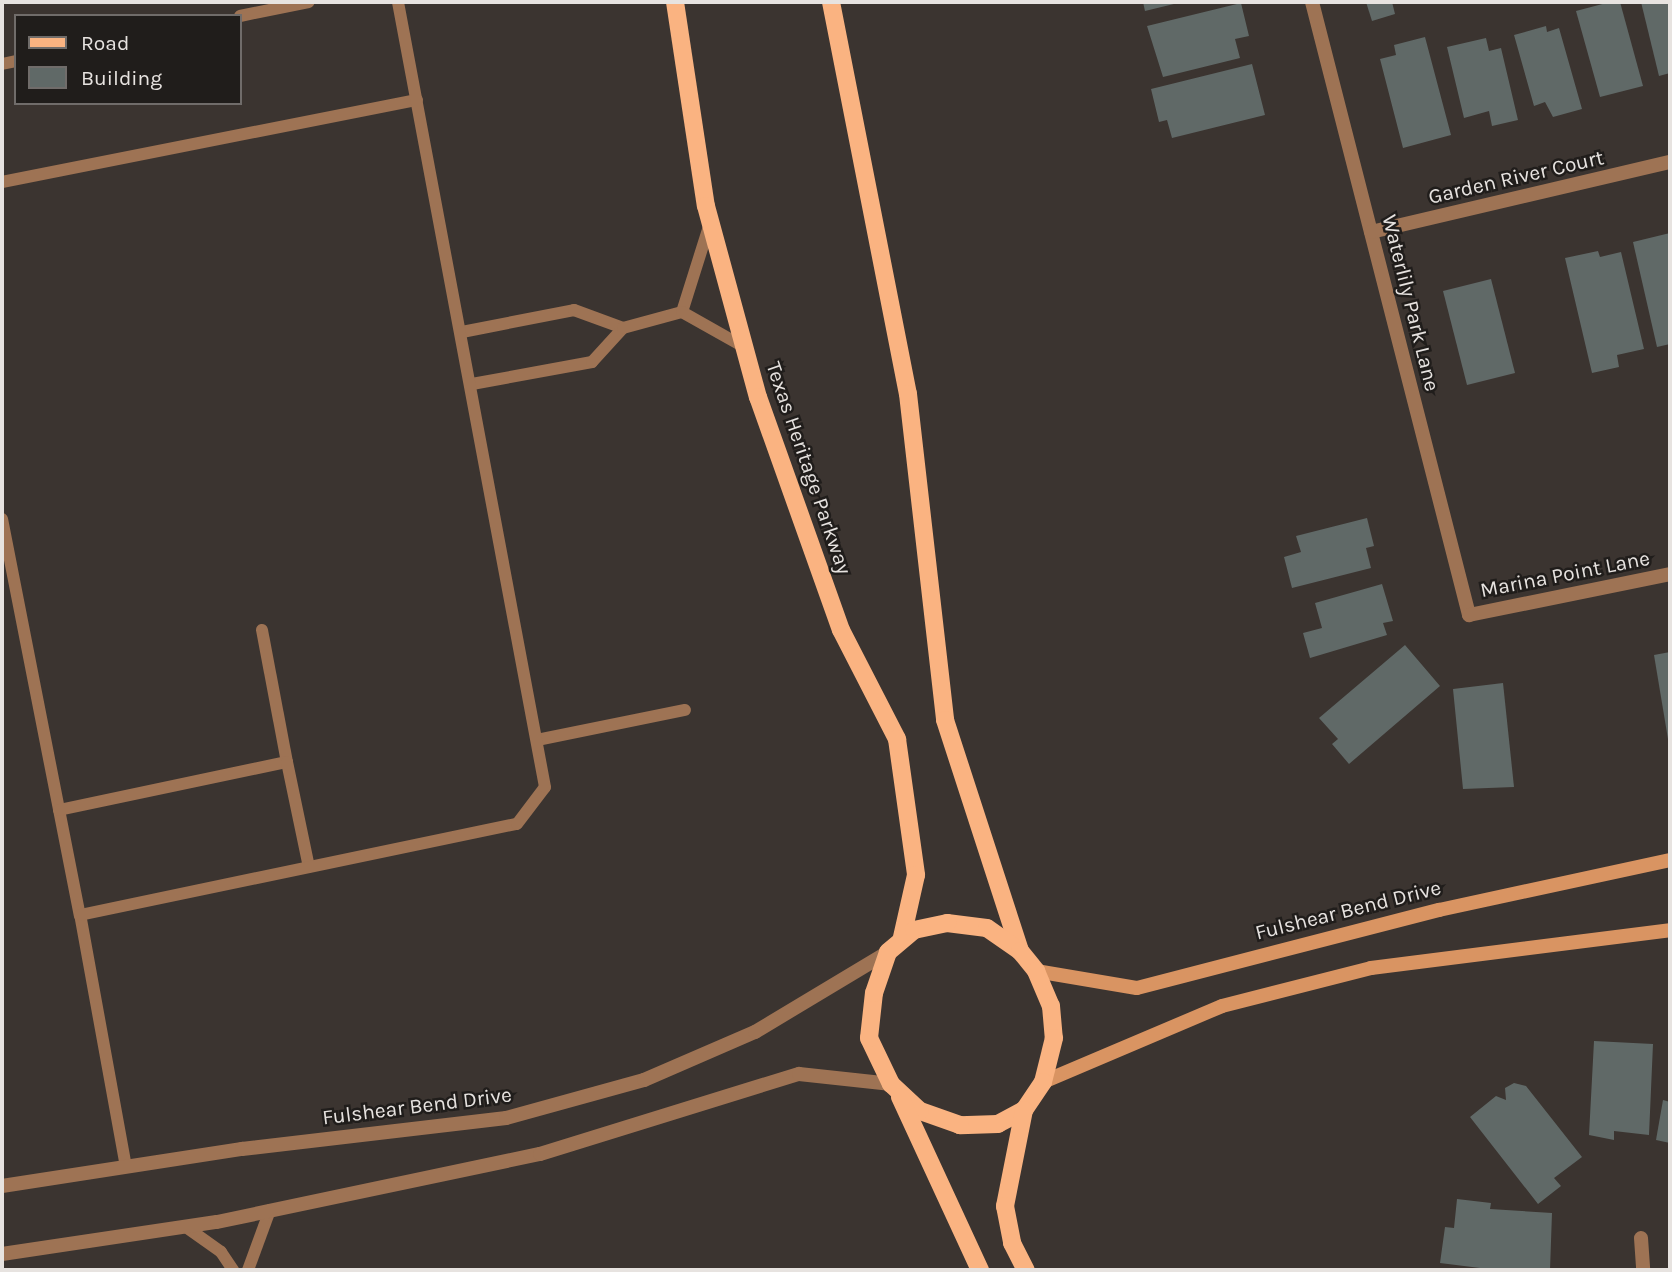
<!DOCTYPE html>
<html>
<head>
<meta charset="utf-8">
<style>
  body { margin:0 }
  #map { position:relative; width:1672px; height:1272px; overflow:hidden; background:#3b3430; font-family:Karla,sans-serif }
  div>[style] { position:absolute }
  .building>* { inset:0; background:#606967 }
  .service>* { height:12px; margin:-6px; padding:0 6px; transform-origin:6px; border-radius:6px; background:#9e7354 }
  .minor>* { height:14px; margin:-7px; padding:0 7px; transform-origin:7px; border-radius:7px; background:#9e7354 }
  .tertiary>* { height:14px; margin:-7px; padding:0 7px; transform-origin:7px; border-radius:7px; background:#9e7354 }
  .secondary>* { height:14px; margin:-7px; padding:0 7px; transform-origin:7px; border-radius:7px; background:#d99462 }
  .primary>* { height:18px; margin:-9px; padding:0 9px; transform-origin:9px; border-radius:9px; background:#fab381 }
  span { translate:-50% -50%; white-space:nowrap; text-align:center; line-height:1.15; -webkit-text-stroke:5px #201d1b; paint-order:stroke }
  .street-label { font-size:21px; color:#e7e3e0 }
  .frame { position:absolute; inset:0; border:4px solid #e7e3e0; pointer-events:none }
  .legend { position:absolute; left:14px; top:14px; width:228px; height:91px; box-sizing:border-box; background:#201d1b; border:2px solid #706c6a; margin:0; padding:9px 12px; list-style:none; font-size:21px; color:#e7e3e0 }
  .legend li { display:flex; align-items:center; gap:14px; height:35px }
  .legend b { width:35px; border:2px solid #706c6a }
</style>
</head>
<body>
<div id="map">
  <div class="building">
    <div style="clip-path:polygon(1143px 2px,1177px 2px,1178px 3px,1145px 11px)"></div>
    <div style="clip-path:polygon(1366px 2px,1392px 2px,1395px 14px,1372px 21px)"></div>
    <div style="clip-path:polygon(1610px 2px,1620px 2px,1643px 86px,1600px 97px,1576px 11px)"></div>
    <div style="clip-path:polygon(1641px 2px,1670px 2px,1670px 73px,1659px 76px)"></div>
    <div style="clip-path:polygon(1241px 3px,1249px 36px,1235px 39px,1240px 58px,1163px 77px,1147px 26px)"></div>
    <div style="clip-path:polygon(1546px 26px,1547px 32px,1559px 28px,1582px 109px,1553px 117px,1545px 102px,1534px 106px,1514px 35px)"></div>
    <div style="clip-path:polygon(1425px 37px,1451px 135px,1403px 148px,1380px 59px,1396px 55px,1394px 45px)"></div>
    <div style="clip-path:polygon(1486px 38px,1489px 51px,1501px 48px,1518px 120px,1492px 126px,1489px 111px,1464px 118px,1447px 47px)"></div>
    <div style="clip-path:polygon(1252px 64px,1265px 115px,1172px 138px,1167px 120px,1159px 122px,1151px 89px)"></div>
    <div style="clip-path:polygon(1670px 233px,1670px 344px,1657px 347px,1633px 242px)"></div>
    <div style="clip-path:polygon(1598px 251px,1600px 257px,1621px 252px,1644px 349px,1617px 355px,1619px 367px,1592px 373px,1565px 258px)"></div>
    <div style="clip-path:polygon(1491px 279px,1515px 373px,1467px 385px,1443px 291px)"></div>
    <div style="clip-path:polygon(1367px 518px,1374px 546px,1366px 548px,1371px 568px,1292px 588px,1284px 557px,1301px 552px,1296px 536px)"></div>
    <div style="clip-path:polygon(1382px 584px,1393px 621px,1383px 623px,1387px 635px,1310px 658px,1303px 633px,1322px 628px,1315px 603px)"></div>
    <div style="clip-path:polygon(1405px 645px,1440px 686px,1349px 764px,1332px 744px,1338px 739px,1319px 718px)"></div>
    <div style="clip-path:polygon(1670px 652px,1670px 745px,1669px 745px,1654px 655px)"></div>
    <div style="clip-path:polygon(1503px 683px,1514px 787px,1463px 789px,1453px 689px)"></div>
    <div style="clip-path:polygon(1594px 1041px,1653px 1044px,1649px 1135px,1614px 1131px,1614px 1140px,1589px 1135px)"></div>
    <div style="clip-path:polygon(1514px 1083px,1526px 1086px,1582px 1157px,1554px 1178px,1561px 1186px,1538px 1204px,1470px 1117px,1496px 1096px,1506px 1100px,1505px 1088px)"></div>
    <div style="clip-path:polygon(1663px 1100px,1670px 1102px,1670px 1143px,1656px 1140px)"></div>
    <div style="clip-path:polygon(1457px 1199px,1491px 1203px,1490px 1209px,1552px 1213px,1550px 1270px,1496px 1270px,1440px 1263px,1445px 1227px,1454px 1228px)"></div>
  </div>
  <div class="service">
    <div style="left:240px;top:16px;width:70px;rotate:-11.5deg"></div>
    <div style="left:2px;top:64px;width:14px;rotate:-12deg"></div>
    <div style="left:2px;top:182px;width:423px;rotate:-11.2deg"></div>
    <div style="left:682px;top:312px;width:93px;rotate:-72.5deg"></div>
    <div style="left:462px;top:332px;width:114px;rotate:-11.1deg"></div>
    <div style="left:574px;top:310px;width:52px;rotate:20.2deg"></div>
    <div style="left:472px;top:384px;width:122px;rotate:-10.4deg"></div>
    <div style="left:592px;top:362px;width:46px;rotate:-47.6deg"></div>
    <div style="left:623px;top:328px;width:61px;rotate:-15.2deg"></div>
    <div style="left:682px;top:312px;width:71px;rotate:29.4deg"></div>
    <div style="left:2px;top:519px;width:404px;rotate:78.9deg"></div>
    <div style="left:262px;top:630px;width:134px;rotate:79.3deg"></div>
    <div style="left:537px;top:740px;width:151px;rotate:-11.5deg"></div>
    <div style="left:59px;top:810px;width:233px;rotate:-11.9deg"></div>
    <div style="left:287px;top:762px;width:107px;rotate:78.2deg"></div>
    <div style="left:126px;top:1167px;width:256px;rotate:-100.3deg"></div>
    <div style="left:80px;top:915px;width:446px;rotate:-11.8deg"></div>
    <div style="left:517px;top:824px;width:46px;rotate:-52.9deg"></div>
    <div style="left:545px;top:787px;width:799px;rotate:-100.61deg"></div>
    <div style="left:186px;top:1227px;width:43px;rotate:35.5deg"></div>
    <div style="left:221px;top:1252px;width:22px;rotate:56deg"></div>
    <div style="left:248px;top:1270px;width:64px;rotate:-69.9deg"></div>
  </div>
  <div class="minor">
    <div style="left:1312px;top:2px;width:633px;rotate:75.63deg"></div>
    <div style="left:1469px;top:615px;width:205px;rotate:-11.5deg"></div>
    <div style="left:1371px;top:232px;width:307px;rotate:-13.2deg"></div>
    <div style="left:1641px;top:1238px;width:32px;rotate:86deg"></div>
  </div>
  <div class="tertiary">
    <div style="left:2px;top:1186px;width:243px;rotate:-8.8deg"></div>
    <div style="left:242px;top:1149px;width:266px;rotate:-6.7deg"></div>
    <div style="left:506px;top:1118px;width:143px;rotate:-15.4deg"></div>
    <div style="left:644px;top:1080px;width:121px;rotate:-23.4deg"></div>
    <div style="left:755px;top:1032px;width:155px;rotate:-31deg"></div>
    <div style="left:2px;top:1254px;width:217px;rotate:-8.5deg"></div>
    <div style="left:217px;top:1222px;width:330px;rotate:-11.9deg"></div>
    <div style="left:540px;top:1154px;width:271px;rotate:-17.2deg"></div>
    <div style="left:799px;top:1074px;width:93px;rotate:6.2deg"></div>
  </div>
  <div class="secondary">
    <div style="left:1036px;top:971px;width:102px;rotate:9.6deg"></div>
    <div style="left:1137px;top:988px;width:312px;rotate:-14.5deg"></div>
    <div style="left:1439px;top:910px;width:236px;rotate:-12.2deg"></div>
    <div style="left:1043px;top:1082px;width:194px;rotate:-23deg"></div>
    <div style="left:1222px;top:1006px;width:154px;rotate:-14.3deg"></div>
    <div style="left:1371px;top:968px;width:301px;rotate:-7.2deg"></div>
  </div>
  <div class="primary">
    <div style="left:675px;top:2px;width:206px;rotate:81.4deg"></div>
    <div style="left:706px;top:206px;width:198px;rotate:74.8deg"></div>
    <div style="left:758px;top:397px;width:247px;rotate:70.4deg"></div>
    <div style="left:841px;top:630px;width:123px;rotate:62.8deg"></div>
    <div style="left:897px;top:739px;width:137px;rotate:82deg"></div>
    <div style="left:916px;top:875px;width:64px;rotate:102.7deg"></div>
    <div style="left:831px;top:2px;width:399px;rotate:78.9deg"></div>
    <div style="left:908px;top:394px;width:328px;rotate:83.5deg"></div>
    <div style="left:945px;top:720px;width:243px;rotate:72deg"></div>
    <div style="left:947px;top:923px;width:40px;rotate:7.1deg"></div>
    <div style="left:987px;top:928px;width:40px;rotate:34.9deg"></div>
    <div style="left:1020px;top:951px;width:26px;rotate:51deg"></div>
    <div style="left:1036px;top:971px;width:38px;rotate:67deg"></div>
    <div style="left:1051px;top:1006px;width:32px;rotate:85deg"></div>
    <div style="left:1054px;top:1038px;width:45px;rotate:104deg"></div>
    <div style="left:1043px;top:1082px;width:34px;rotate:124deg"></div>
    <div style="left:1024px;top:1110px;width:30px;rotate:152deg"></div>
    <div style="left:998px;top:1124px;width:38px;rotate:178deg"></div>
    <div style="left:960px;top:1125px;width:42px;rotate:-160.7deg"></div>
    <div style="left:920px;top:1111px;width:40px;rotate:-137deg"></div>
    <div style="left:891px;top:1084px;width:51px;rotate:-115.6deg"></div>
    <div style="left:869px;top:1038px;width:45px;rotate:-83.7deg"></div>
    <div style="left:874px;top:993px;width:43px;rotate:-71.1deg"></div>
    <div style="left:888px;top:952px;width:34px;rotate:-40deg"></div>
    <div style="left:914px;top:930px;width:34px;rotate:-12deg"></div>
    <div style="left:900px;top:1097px;width:191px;rotate:65.2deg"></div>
    <div style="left:1024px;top:1110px;width:98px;rotate:101.2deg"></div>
    <div style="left:1005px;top:1206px;width:38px;rotate:79deg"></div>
    <div style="left:1012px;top:1243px;width:30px;rotate:63deg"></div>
  </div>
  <div class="street-label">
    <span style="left:1516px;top:177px;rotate:-13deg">Garden River Court</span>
    <span style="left:1411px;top:303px;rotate:76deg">Waterlily Park Lane</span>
    <span style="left:809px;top:468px;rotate:71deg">Texas Heritage Parkway</span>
    <span style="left:1565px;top:574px;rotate:-11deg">Marina Point Lane</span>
    <span style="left:1348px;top:910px;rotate:-14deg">Fulshear Bend Drive</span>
    <span style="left:417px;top:1106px;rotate:-7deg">Fulshear Bend Drive</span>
  </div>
  <div class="frame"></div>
  <ul class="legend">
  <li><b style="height:9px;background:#fab381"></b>Road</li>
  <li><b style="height:19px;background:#606967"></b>Building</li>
  </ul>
</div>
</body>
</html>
